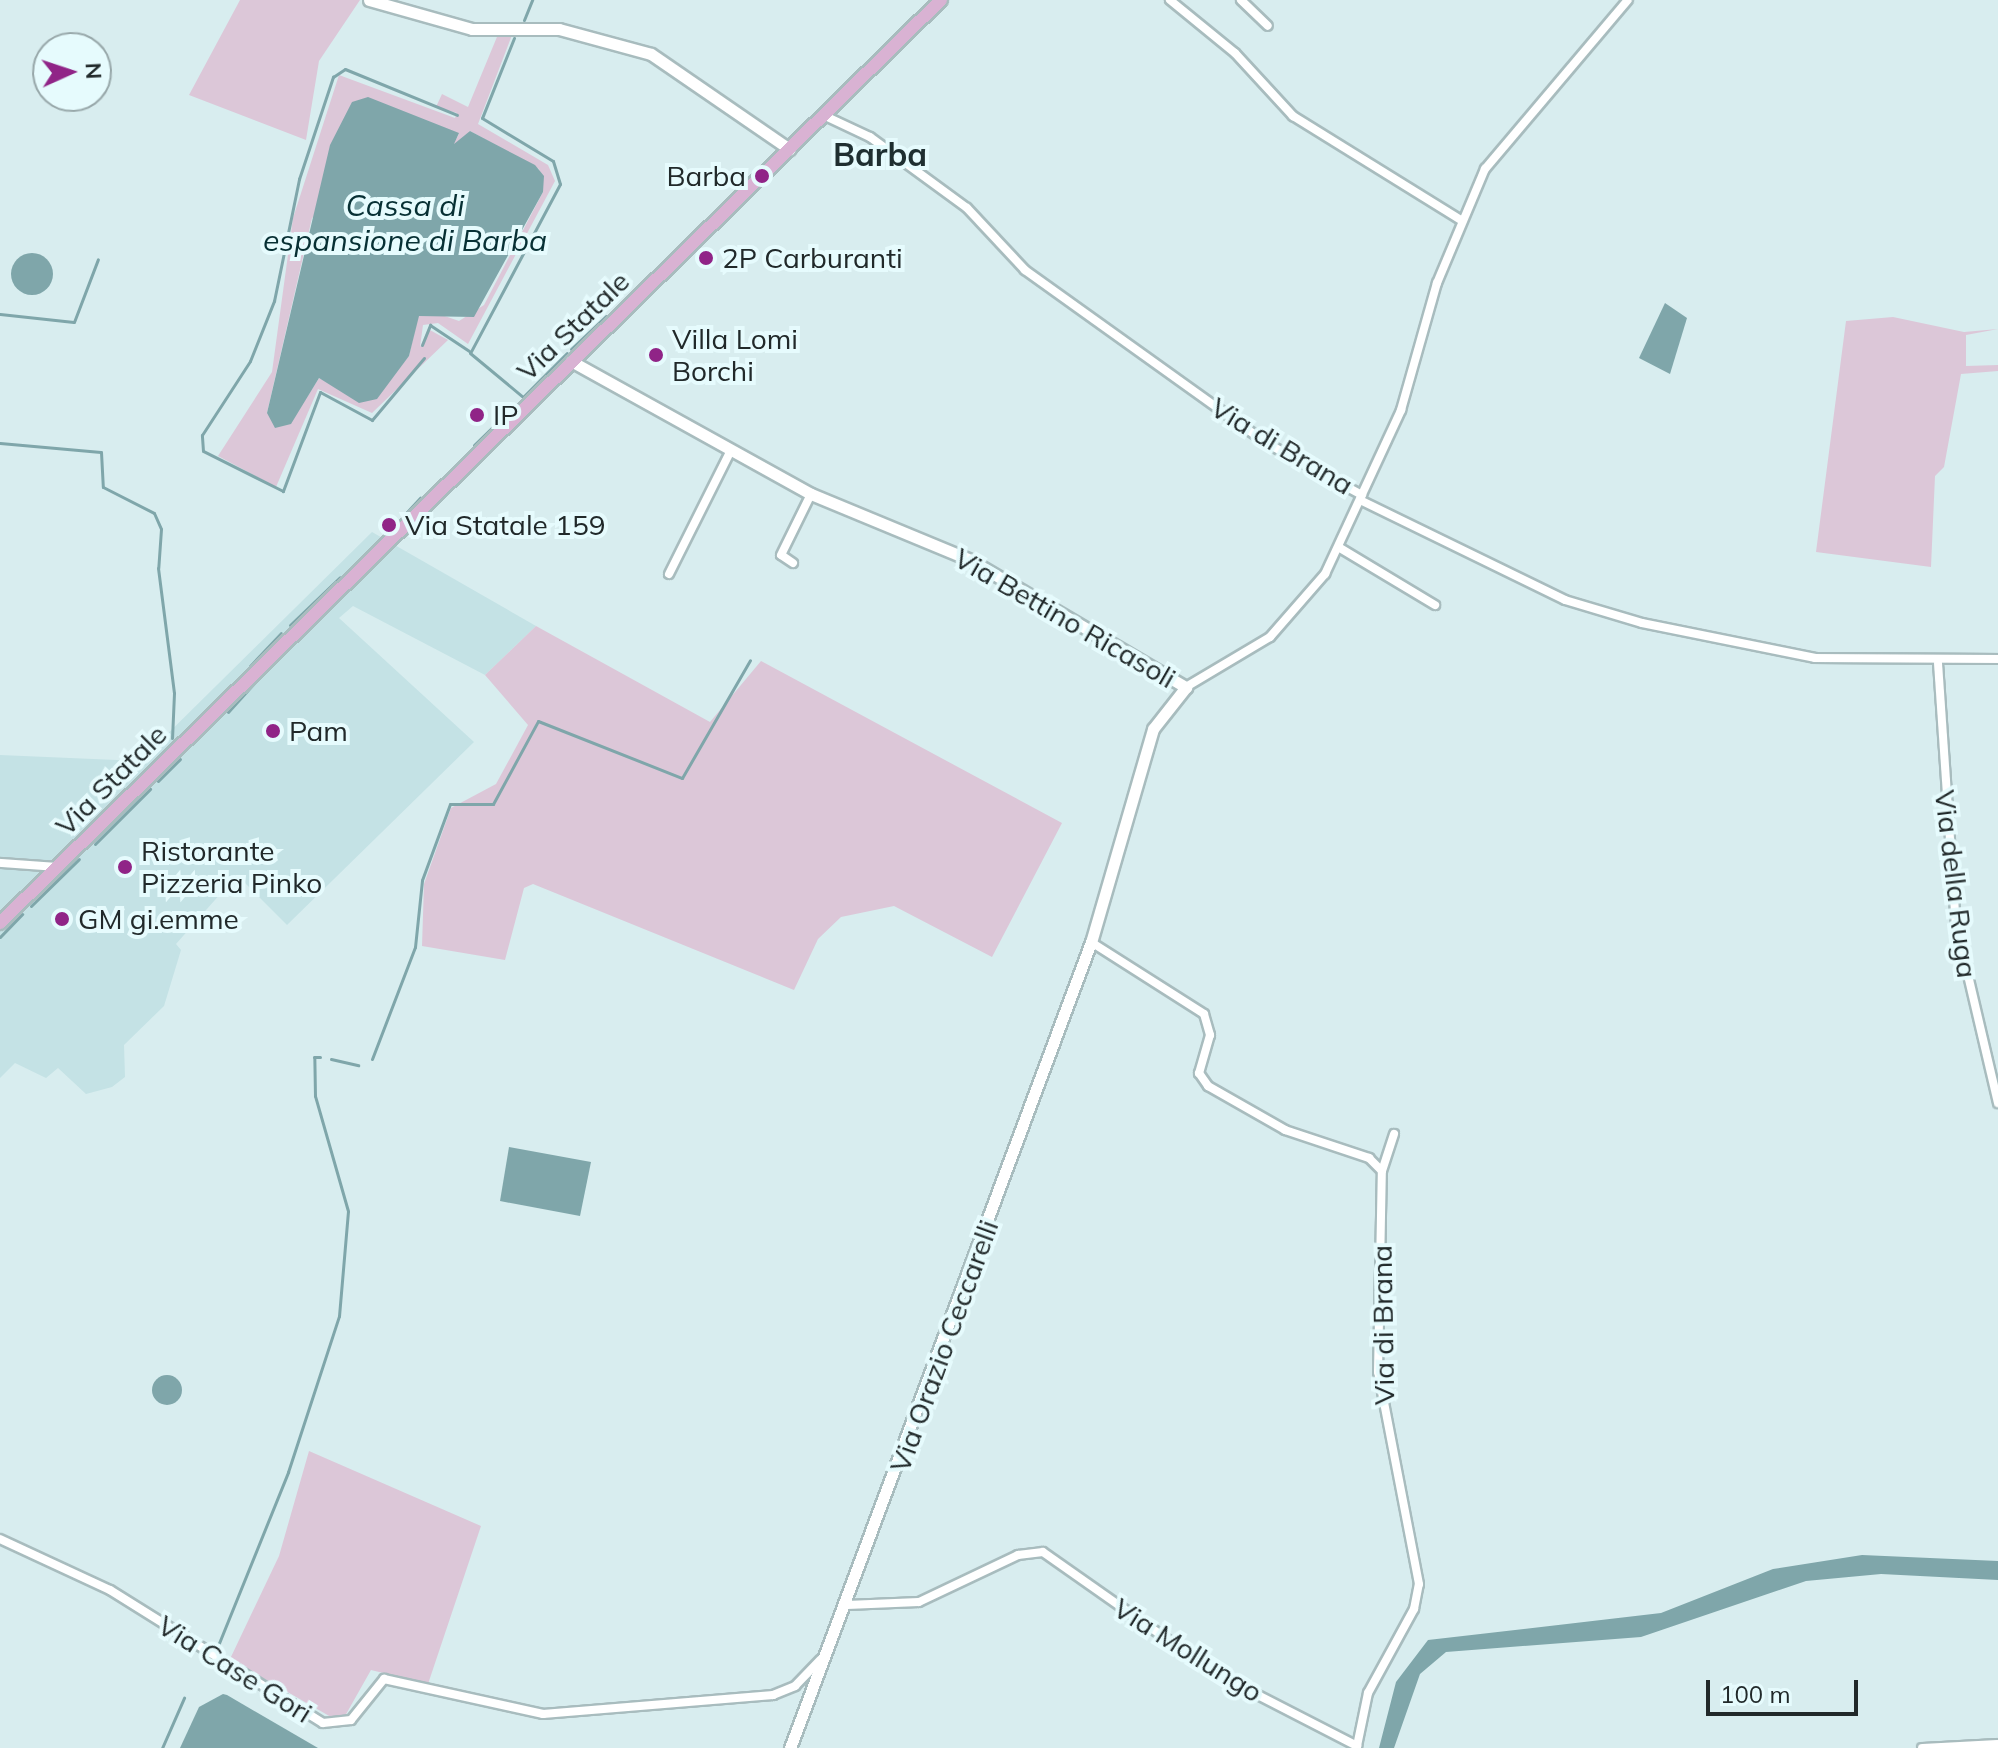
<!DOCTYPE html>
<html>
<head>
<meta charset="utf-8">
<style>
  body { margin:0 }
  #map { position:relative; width:1998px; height:1748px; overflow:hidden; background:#d8edef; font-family:Mulish,sans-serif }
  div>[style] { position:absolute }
  .built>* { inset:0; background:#c4e2e5 }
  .green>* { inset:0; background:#dcc7d8 }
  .water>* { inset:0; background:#7fa6aa }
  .round { border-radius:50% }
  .stream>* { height:3px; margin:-1.5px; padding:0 1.5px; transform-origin:1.5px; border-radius:1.5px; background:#7fa6aa }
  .roads { filter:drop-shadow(2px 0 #a8bcbe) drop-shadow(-2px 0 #a8bcbe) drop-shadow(0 2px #a8bcbe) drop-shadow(0 -2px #a8bcbe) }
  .street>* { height:8px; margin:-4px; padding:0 4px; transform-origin:4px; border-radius:4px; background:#fff }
  .secondary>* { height:11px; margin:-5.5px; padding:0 5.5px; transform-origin:5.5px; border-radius:5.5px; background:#fff }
  .primary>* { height:12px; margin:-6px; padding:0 6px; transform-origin:6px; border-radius:6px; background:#d9b2d3 }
  .dots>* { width:22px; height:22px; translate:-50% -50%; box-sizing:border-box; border:4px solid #e6fbfd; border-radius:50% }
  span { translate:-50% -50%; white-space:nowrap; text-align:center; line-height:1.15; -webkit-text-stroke:8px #e6fbfd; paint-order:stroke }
  .poi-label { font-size:28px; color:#21292a }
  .right { translate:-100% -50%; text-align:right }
  .left { translate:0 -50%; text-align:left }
  .street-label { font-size:28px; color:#21292a }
  .water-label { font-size:30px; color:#073034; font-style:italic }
  .quarter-label { font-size:32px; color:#1f2f31; font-weight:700 }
  .north { position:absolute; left:32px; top:32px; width:80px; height:80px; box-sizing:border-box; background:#e6fbfd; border:2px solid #97a7a9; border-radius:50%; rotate:87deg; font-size:22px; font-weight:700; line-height:32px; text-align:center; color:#21292a }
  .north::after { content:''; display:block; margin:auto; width:28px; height:36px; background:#902487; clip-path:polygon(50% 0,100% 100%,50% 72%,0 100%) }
  .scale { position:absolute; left:1706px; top:1680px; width:152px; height:36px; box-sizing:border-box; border:4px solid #21292a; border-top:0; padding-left:10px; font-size:24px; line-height:28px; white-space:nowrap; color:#21292a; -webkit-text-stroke:6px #e6fbfd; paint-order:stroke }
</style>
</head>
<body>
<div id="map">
  <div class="built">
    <div style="clip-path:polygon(372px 532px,536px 626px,485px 675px,353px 606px,339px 618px,474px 742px,287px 925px,237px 875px,176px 944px,181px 950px,164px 1006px,124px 1045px,125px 1077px,112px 1087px,86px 1094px,58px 1068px,46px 1078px,15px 1063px,0 1078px,0 755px,140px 761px)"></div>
  </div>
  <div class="green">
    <div style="clip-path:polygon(240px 0,360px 0,319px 61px,306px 140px,189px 95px)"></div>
    <div style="clip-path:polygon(evenodd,499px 32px,512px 35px,478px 124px,548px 165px,555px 181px,468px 344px,438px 323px,423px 325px,420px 347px,428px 329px,448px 340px,372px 413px,318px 389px,276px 487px,218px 456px,272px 372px,293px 218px,339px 75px,455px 118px,457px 113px,436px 107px,442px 94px,468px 107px,499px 32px,470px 131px,539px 169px,543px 192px,484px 305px,459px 321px,433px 312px,418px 316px,409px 356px,395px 373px,340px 388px,319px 378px,297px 413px,267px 413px,312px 218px,459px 134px,453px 144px,461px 146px,470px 131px)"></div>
    <div style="clip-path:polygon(1893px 317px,1964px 332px,1998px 329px,1966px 335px,1966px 366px,1998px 365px,1998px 371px,1961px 374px,1944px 467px,1935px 476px,1931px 567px,1816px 552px,1846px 321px)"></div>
    <div style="clip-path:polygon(536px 626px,710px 722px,761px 661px,1062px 823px,992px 957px,894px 906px,841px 917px,818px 939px,794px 990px,533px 884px,524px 888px,505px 960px,422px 946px,424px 884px,451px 808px,496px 784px,528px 725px,485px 675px)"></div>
    <div style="clip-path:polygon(309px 1451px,481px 1526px,428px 1684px,371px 1670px,345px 1716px,331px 1717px,230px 1659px,279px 1556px)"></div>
  </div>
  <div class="water">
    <div style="clip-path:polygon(368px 97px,459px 133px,454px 144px,470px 131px,535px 165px,544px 176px,543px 192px,474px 317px,419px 316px,409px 356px,377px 399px,359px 403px,319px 378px,291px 424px,275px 428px,267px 413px,330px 145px,352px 102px)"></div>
    <div class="round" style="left:11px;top:253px;width:42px;height:42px"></div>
    <div style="clip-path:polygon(1665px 303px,1687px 318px,1670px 374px,1639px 358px)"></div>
    <div style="clip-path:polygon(509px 1147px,591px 1162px,580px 1216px,500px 1201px)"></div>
    <div class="round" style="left:152px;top:1375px;width:30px;height:30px"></div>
    <div style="clip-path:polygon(1862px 1555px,1998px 1561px,1998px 1580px,1881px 1574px,1806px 1581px,1641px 1637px,1446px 1652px,1420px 1674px,1394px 1748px,1379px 1748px,1396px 1682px,1428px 1640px,1661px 1613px,1773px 1569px)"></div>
    <div style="clip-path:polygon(223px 1694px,227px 1695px,318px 1748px,180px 1748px,199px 1707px)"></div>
  </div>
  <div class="stream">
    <div style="left:524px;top:20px;width:22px;rotate:-68deg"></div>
    <div style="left:514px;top:38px;width:86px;rotate:111.8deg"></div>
    <div style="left:482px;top:118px;width:83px;rotate:31.2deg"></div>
    <div style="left:553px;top:161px;width:24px;rotate:73deg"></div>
    <div style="left:560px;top:184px;width:191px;rotate:118deg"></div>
    <div style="left:470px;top:353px;width:69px;rotate:39.7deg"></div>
    <div style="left:523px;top:397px;width:62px;rotate:-45deg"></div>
    <div style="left:0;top:314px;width:74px;rotate:6.2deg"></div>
    <div style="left:74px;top:322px;width:67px;rotate:-69.1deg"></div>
    <div style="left:422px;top:345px;width:22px;rotate:-68deg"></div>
    <div style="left:430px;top:325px;width:47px;rotate:33.7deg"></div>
    <div style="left:571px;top:349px;width:48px;rotate:-43.3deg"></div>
    <div style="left:424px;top:358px;width:81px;rotate:130deg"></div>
    <div style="left:372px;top:420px;width:59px;rotate:-151.7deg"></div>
    <div style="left:320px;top:392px;width:106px;rotate:110.5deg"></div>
    <div style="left:283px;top:491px;width:89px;rotate:-153.4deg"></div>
    <div style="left:203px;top:451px;width:16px;rotate:-94deg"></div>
    <div style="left:202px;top:435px;width:88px;rotate:-57deg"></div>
    <div style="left:250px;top:361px;width:65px;rotate:-68.2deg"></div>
    <div style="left:274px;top:301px;width:125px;rotate:-78.4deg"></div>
    <div style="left:299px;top:179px;width:108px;rotate:-71.6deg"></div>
    <div style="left:333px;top:77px;width:14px;rotate:-34deg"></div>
    <div style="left:345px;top:69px;width:121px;rotate:22.3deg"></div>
    <div style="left:0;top:443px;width:101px;rotate:5.1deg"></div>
    <div style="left:101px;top:452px;width:35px;rotate:87deg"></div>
    <div style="left:103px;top:487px;width:57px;rotate:27deg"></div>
    <div style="left:154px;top:513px;width:17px;rotate:66deg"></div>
    <div style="left:161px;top:529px;width:39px;rotate:94deg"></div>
    <div style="left:158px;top:568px;width:126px;rotate:82.7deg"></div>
    <div style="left:174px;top:693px;width:45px;rotate:92.5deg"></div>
    <div style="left:474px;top:445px;width:43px;rotate:-44.1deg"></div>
    <div style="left:406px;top:513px;width:21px;rotate:-47deg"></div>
    <div style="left:290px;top:625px;width:69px;rotate:-43.8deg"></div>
    <div style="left:250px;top:666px;width:45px;rotate:-46.8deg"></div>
    <div style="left:228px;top:712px;width:40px;rotate:-48deg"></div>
    <div style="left:158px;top:781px;width:31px;rotate:-45deg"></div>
    <div style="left:95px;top:844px;width:78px;rotate:-45deg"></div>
    <div style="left:31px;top:906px;width:67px;rotate:-44.4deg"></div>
    <div style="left:0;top:937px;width:32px;rotate:-46deg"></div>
    <div style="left:331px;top:1059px;width:28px;rotate:13deg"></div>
    <div style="left:372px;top:1059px;width:120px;rotate:-69deg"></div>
    <div style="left:415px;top:947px;width:67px;rotate:-84deg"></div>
    <div style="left:422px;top:880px;width:81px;rotate:-69.8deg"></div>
    <div style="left:450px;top:804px;width:43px"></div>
    <div style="left:493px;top:804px;width:94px;rotate:-61.5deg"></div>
    <div style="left:538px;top:721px;width:155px;rotate:21.6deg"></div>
    <div style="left:682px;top:778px;width:136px;rotate:-60deg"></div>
    <div style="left:217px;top:1648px;width:190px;rotate:-68deg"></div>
    <div style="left:288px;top:1472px;width:164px;rotate:-71.9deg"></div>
    <div style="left:339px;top:1316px;width:105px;rotate:-85.1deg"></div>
    <div style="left:348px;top:1211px;width:120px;rotate:-106deg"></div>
    <div style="left:315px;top:1096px;width:39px;rotate:-91deg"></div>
    <div style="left:314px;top:1057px;width:6px"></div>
    <div style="left:162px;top:1748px;width:55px;rotate:-66.3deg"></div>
  </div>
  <div class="roads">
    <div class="street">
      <div style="left:1170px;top:0;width:84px;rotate:39.2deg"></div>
      <div style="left:1235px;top:53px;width:86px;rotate:47.4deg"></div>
      <div style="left:1293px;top:116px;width:198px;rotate:31.8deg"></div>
      <div style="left:1241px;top:0;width:37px;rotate:44deg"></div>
      <div style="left:823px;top:115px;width:52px;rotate:25.1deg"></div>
      <div style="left:870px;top:137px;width:120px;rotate:36.2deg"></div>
      <div style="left:967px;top:208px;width:85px;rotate:46.9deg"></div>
      <div style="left:1025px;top:270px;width:299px;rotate:35.6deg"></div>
      <div style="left:1268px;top:444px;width:107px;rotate:28.5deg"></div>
      <div style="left:1360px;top:500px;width:228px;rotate:26deg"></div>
      <div style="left:1565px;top:600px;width:80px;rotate:16.6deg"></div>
      <div style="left:1642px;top:623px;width:177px;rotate:11.4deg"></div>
      <div style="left:1815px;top:658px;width:183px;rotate:0.3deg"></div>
      <div style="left:1340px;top:548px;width:111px;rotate:31deg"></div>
      <div style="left:793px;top:563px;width:14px;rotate:-146deg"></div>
      <div style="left:781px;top:555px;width:68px;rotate:-63.8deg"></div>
      <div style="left:669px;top:574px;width:136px;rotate:-63.4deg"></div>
      <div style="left:1938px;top:663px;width:262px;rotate:86.1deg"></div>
      <div style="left:1956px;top:924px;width:184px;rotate:76.8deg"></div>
      <div style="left:1186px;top:687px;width:98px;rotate:-30.8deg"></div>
      <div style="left:1270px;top:637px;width:84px;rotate:-48.9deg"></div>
      <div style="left:1325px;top:574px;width:181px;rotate:-65.1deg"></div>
      <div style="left:1401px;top:410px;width:132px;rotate:-74.2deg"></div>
      <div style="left:1437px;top:283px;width:124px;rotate:-67.2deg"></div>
      <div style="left:1485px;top:169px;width:221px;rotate:-49.8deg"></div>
      <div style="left:0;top:863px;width:57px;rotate:4deg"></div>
      <div style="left:1091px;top:942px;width:134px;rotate:32.5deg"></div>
      <div style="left:1204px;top:1014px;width:22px;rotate:74deg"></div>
      <div style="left:1210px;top:1035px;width:40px;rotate:106deg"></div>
      <div style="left:1199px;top:1073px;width:16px;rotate:55deg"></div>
      <div style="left:1208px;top:1086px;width:89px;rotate:29.7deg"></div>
      <div style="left:1285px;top:1130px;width:89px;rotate:18.4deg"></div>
      <div style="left:1369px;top:1158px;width:18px;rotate:45deg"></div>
      <div style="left:0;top:1539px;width:121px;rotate:24.9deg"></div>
      <div style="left:110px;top:1590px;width:251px;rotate:32deg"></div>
      <div style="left:323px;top:1723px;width:28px;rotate:-6deg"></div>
      <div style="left:351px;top:1720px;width:53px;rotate:-51.2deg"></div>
      <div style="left:384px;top:1679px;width:163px;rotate:12.4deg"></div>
      <div style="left:543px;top:1714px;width:231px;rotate:-4.7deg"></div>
      <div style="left:773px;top:1695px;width:24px;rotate:-22deg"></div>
      <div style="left:795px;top:1686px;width:36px;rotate:-46deg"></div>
      <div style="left:847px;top:1605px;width:72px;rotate:-2.4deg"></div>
      <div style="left:919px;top:1602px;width:110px;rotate:-25.4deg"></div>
      <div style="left:1018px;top:1555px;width:25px;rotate:-7deg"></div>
      <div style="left:1043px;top:1552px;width:210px;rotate:35.1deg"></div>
      <div style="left:1215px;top:1673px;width:160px;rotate:27.2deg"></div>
      <div style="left:1357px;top:1746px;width:54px;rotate:-78.3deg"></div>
      <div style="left:1368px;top:1693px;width:96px;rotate:-61.3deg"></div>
      <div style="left:1414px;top:1609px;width:25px;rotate:-79deg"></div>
      <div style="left:1419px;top:1584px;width:216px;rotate:-100.9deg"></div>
      <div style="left:1378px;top:1372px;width:201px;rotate:-88.9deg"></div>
      <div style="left:1382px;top:1171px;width:39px;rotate:-72deg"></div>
      <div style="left:1922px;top:1748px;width:76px;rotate:-3deg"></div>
    </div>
    <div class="secondary">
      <div style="left:369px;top:0;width:107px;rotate:15.7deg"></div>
      <div style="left:472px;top:29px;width:87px"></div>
      <div style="left:559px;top:29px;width:95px;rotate:15.2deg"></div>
      <div style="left:651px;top:54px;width:168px;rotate:34.5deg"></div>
      <div style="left:571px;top:361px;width:274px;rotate:29deg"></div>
      <div style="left:811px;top:494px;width:172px;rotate:22.5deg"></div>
      <div style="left:970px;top:560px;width:251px;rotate:30.5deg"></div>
      <div style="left:1186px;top:687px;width:53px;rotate:128.2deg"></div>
      <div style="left:1153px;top:729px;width:222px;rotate:106.2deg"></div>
      <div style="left:1091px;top:942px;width:860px;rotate:110.48deg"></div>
    </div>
    <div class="primary">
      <div style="left:0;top:923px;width:1318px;rotate:-44.45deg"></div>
    </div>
  </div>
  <div class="dots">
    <div style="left:762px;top:176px;background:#902487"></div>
    <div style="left:706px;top:258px;background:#902487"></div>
    <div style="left:656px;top:355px;background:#902487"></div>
    <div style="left:477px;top:415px;background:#902487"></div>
    <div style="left:389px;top:525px;background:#902487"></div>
    <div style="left:273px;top:731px;background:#902487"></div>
    <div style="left:125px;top:867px;background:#902487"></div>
    <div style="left:62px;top:919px;background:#902487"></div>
  </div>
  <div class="poi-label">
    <span class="right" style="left:746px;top:176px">Barba</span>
    <span class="left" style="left:722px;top:258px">2P Carburanti</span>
    <span class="left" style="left:672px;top:355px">Villa Lomi<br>Borchi</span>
    <span class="left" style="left:493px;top:415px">IP</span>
    <span class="left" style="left:405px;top:525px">Via Statale 159</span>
    <span class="left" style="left:289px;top:731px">Pam</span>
    <span class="left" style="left:141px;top:867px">Ristorante<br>Pizzeria Pinko</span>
    <span class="left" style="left:78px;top:919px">GM gi.emme</span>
  </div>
  <div class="street-label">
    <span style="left:573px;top:326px;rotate:-44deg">Via Statale</span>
    <span style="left:1282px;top:446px;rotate:31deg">Via di Brana</span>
    <span style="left:1065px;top:618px;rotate:30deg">Via Bettino Ricasoli</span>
    <span style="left:111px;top:780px;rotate:-45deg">Via Statale</span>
    <span style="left:1956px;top:884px;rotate:83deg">Via della Ruga</span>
    <span style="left:1383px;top:1325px;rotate:-91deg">Via di Brana</span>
    <span style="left:944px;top:1346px;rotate:-70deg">Via Orazio Ceccarelli</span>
    <span style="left:1188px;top:1650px;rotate:32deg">Via Mollungo</span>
    <span style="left:235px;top:1669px;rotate:32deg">Via Case Gori</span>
  </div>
  <div class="water-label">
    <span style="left:405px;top:222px">Cassa di<br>espansione di Barba</span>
  </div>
  <div class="quarter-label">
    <span style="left:880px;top:154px">Barba</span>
  </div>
  <div class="north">N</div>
  <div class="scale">100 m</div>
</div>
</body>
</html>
